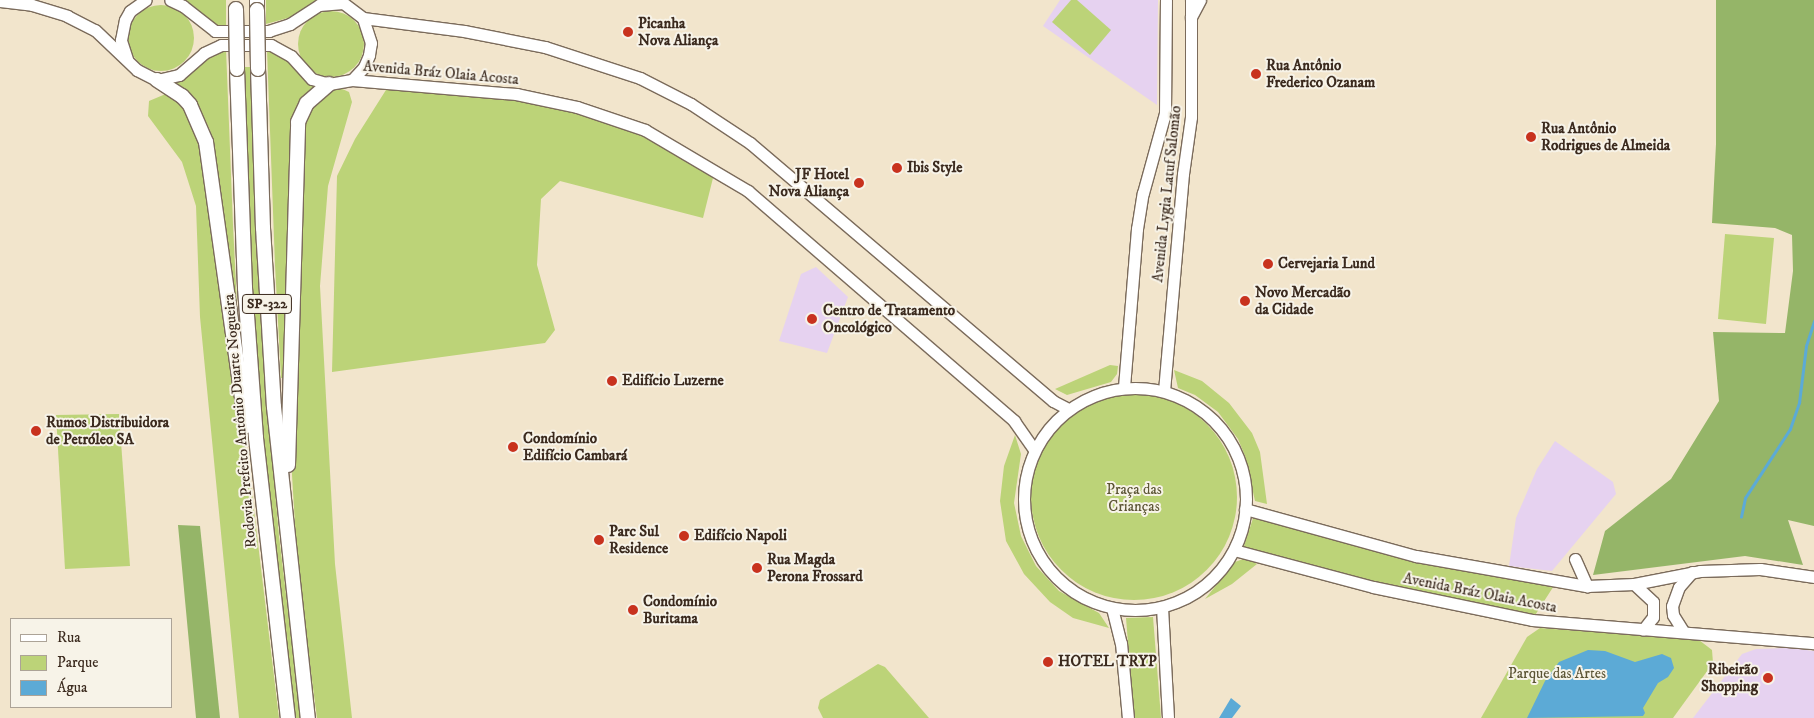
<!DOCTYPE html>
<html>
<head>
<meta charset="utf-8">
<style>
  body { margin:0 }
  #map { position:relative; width:1814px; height:718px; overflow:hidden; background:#f2e5cc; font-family:"IM FELL DW Pica",serif }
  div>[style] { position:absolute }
  .built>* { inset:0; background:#e6d2f0 }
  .green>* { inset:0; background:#bcd378 }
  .round { border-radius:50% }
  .forest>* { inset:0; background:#95b568 }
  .water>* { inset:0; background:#5caad6 }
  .stream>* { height:2.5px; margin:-1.25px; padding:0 1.25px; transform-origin:1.25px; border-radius:1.25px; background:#5caad6 }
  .roads { filter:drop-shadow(1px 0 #7b6b5b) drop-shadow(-1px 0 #7b6b5b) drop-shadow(0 1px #7b6b5b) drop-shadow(0 -1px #7b6b5b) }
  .secondary>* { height:11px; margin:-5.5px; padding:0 5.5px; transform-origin:5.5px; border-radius:5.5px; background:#fff }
  .secondary>.ring { margin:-5.5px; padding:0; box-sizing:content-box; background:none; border:11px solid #fff; border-radius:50% }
  .highway>* { height:14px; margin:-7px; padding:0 7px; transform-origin:7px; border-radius:7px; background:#fff }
  .bridges { filter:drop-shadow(1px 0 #7b6b5b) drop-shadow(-1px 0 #7b6b5b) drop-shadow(0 1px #7b6b5b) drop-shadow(0 -1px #7b6b5b) }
  .highway-bridge>* { height:14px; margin:-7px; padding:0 7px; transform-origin:7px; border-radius:7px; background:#fff }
  .dots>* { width:14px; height:14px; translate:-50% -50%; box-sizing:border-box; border:2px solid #f7f3e8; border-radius:50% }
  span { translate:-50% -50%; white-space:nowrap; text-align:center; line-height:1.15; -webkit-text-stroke:4px #f7f3e8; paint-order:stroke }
  .shield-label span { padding:1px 4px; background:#f7f3e8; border:1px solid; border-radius:4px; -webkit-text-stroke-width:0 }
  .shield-label { font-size:14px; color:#3b2a1e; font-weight:700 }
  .poi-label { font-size:15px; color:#3b2a1e; font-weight:700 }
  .left { translate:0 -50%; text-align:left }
  .right { translate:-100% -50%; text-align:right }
  .street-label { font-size:15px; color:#3b2a1e }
  .park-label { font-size:15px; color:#5b5434 }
  .legend { position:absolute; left:10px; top:618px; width:162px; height:90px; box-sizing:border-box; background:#f7f3e8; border:1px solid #aca397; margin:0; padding:6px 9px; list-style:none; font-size:15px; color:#3b2a1e }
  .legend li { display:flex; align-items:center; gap:10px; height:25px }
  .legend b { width:25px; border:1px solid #aca397 }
</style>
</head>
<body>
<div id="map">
  <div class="built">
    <div style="clip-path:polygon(1060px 0,1158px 0,1157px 105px,1043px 26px)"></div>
    <div style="clip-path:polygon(816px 267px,848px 297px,827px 353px,779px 341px,801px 274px)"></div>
    <div style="clip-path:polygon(1555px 441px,1613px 482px,1616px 494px,1552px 571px,1509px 566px,1516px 518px,1537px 469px)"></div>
    <div style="clip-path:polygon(1791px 648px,1814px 651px,1814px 718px,1693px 718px,1742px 654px,1756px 649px)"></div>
  </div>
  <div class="green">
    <div style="clip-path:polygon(183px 0,226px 0,226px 28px,216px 26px)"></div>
    <div style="clip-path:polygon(266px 0,320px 0,295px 16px,266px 24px)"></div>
    <div style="clip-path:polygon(1071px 0,1077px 0,1111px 30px,1090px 55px,1052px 22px)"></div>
    <div class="round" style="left:128px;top:5px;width:66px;height:66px"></div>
    <div class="round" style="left:298px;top:11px;width:66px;height:66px"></div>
    <div style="clip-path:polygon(226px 49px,233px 225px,239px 344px,210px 130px,193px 96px,171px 82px,190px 73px,212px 53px)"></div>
    <div style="clip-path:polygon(267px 50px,274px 50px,321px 86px,304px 100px,284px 378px,281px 378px,275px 265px)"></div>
    <div style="clip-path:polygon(243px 67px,250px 67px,262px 337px,279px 536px,301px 718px,293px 718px,271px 535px,254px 337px)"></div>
    <div style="clip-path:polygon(391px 82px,577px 107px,645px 130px,715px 170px,703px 218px,560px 181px,541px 199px,537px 265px,555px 330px,545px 343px,332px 372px,337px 176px,355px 139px)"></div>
    <div style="clip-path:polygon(338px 87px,349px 92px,352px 102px,328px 186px,320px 286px,335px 564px,352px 718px,317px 718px,298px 573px,292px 475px,300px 139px,312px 106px)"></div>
    <div style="clip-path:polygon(168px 93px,184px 105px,200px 139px,251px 485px,279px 718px,239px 718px,200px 317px,196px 206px,182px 162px,148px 116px,149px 101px)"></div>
    <div style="clip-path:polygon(1725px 234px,1774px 238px,1766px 324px,1718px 319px)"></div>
    <div style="clip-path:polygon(1110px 365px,1118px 366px,1117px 374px,1111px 382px,1067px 395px,1055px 389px)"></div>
    <div style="clip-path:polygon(1174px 370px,1202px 381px,1229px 403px,1252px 433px,1260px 452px,1267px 504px,1255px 501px,1245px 456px,1238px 439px,1218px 412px,1195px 395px,1178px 388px)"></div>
    <div class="round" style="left:1031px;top:394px;width:206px;height:206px"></div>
    <div style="clip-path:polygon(119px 414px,130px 566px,65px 569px,56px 415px)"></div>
    <div style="clip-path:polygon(1015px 435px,1021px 454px,1014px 503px,1021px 536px,1036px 566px,1059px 591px,1099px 613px,1109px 628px,1073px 618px,1050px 602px,1024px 574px,1006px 541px,1000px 501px,1004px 466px)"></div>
    <div style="clip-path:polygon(1255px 512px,1416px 556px,1557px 581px,1532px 620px,1311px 571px,1243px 549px)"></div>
    <div style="clip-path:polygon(1246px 558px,1257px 564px,1232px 584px,1205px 599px,1235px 562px)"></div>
    <div style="clip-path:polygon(1153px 617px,1161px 718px,1134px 718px,1126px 618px)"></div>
    <div style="clip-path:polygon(1540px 628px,1699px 640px,1712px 650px,1713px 663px,1673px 718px,1481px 718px,1527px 637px)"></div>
    <div style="clip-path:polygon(878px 664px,885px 667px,929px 718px,823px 718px,818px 708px,820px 700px)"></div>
  </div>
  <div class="forest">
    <div style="clip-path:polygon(1716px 0,1814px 0,1814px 526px,1788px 520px,1803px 565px,1745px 556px,1593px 575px,1605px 531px,1671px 479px,1719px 401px,1713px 332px,1785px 333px,1793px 271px,1792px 235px,1775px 228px,1712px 223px,1716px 144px)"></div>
    <div style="clip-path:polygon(178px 525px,200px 526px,220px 718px,196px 718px)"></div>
  </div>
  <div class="water">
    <div style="clip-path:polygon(1588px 650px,1605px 651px,1635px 662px,1662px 654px,1671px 658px,1674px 668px,1668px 677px,1658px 683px,1643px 708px,1645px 713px,1643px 716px,1527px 718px,1545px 681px,1559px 662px)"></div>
    <div style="clip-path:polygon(1231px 698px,1241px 706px,1232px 718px,1219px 718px)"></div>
  </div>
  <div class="stream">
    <div style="left:1741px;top:517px;width:19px;rotate:-78deg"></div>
    <div style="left:1745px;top:498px;width:82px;rotate:-56.9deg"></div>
    <div style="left:1790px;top:429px;width:28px;rotate:-71deg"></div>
    <div style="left:1799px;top:403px;width:57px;rotate:-83deg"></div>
    <div style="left:1806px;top:346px;width:26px;rotate:-72deg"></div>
  </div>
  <div class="roads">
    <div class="secondary">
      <div style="left:0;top:1px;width:32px;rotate:7deg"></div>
      <div style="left:32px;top:5px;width:37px;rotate:17deg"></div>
      <div style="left:67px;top:16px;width:31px;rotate:27deg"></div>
      <div style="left:95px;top:30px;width:58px;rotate:43.6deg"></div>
      <div style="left:137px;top:70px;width:22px;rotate:27deg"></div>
      <div style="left:157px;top:80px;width:23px;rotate:-13deg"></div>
      <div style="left:179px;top:75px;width:33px;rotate:-41deg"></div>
      <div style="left:204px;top:53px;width:19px;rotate:-25deg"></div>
      <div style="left:221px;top:45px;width:50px"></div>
      <div style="left:271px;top:45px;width:23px;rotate:29deg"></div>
      <div style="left:291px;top:56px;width:31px;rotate:48deg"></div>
      <div style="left:312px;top:79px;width:18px;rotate:16deg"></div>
      <div style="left:329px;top:84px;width:23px;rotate:-10deg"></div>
      <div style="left:352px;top:80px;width:18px;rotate:-47deg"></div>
      <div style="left:364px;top:67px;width:13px;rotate:-67deg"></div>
      <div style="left:369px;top:55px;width:12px;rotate:-81deg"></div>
      <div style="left:371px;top:43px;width:26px;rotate:-108deg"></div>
      <div style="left:363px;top:18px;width:25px;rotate:-143deg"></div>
      <div style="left:343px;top:3px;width:24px;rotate:175deg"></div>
      <div style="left:319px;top:5px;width:35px;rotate:147deg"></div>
      <div style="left:290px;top:24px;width:22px;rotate:162deg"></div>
      <div style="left:269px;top:31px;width:54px;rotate:180deg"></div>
      <div style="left:215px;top:31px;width:41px;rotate:-142deg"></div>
      <div style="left:183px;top:6px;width:14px;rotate:-155deg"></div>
      <div style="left:1191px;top:17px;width:19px;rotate:-62deg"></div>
      <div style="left:363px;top:18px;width:102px;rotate:7.3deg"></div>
      <div style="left:464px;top:31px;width:83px;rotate:11.2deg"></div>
      <div style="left:545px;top:47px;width:100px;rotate:18.1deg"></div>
      <div style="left:640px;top:78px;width:57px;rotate:27deg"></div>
      <div style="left:691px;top:104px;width:71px;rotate:33.5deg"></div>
      <div style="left:750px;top:143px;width:398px;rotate:40.4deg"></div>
      <div style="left:1053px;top:401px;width:17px;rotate:28deg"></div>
      <div style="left:127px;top:59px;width:20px;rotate:-108deg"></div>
      <div style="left:121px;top:40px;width:20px;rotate:-79deg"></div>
      <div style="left:125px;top:20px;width:10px;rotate:-61deg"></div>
      <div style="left:130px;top:11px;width:19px;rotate:-35deg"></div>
      <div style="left:352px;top:80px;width:165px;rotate:4.9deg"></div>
      <div style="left:516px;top:94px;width:62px;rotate:12deg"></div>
      <div style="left:577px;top:107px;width:72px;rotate:18.7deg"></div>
      <div style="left:645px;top:130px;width:120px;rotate:30.6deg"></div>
      <div style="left:748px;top:191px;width:352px;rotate:40.8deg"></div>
      <div style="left:1014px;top:421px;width:35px;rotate:55deg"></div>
      <div style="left:1124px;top:387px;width:159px;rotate:-85.3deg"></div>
      <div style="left:1137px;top:229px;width:36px;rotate:-81deg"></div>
      <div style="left:1143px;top:193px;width:83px;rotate:-74.6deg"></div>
      <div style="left:1165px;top:113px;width:113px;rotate:-89.5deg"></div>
      <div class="ring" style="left:1024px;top:388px;width:211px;height:211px"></div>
      <div style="left:1164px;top:391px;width:218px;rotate:-85deg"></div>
      <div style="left:1183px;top:174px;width:58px;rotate:-82deg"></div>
      <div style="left:1191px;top:117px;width:117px;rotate:-90deg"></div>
      <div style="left:1245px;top:509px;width:177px;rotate:15.4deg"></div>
      <div style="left:1416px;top:556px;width:174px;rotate:10deg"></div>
      <div style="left:1587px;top:586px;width:47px;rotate:-2.4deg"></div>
      <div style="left:1634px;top:584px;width:67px;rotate:-11.1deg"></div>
      <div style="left:1700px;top:571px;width:60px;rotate:-1.9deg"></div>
      <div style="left:1760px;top:569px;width:55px;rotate:8.4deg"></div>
      <div style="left:1234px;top:550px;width:144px;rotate:14.9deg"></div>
      <div style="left:1373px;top:587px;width:162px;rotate:11.7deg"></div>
      <div style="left:1532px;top:620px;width:283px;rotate:4.7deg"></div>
      <div style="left:1575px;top:559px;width:30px;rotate:66deg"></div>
      <div style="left:1634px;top:584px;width:26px;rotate:43deg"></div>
      <div style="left:1653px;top:602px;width:15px;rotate:90deg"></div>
      <div style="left:1653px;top:617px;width:16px;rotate:128deg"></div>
      <div style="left:1162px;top:607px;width:111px;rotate:86.9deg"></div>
      <div style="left:1112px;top:608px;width:36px;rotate:76deg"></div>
      <div style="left:1121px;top:643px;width:75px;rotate:84.7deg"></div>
      <div style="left:1683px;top:631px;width:19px;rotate:-122deg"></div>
      <div style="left:1673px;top:615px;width:9px;rotate:-96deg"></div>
      <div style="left:1672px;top:606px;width:20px;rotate:-70deg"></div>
      <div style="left:1679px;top:587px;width:20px;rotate:-49deg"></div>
    </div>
    <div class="highway">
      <div style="left:335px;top:0;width:3px;rotate:45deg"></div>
      <div style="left:257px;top:10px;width:10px;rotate:-90deg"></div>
      <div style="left:237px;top:69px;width:219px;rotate:87.9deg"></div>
      <div style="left:245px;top:288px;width:150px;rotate:85.8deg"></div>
      <div style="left:256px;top:438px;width:282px;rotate:83.5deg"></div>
      <div style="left:258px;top:69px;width:159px;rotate:88.2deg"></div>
      <div style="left:263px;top:228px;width:179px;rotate:86.5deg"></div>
      <div style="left:274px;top:407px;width:313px;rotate:83.8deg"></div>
      <div style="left:157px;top:80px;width:30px;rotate:33deg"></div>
      <div style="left:182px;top:96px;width:12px;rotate:48deg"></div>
      <div style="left:190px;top:105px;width:40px;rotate:66.6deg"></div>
      <div style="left:206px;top:142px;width:287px;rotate:82deg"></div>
      <div style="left:288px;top:465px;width:343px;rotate:-88.3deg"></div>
      <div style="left:298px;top:122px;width:21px;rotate:-65deg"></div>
      <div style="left:307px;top:103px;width:29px;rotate:-41deg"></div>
    </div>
  </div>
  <div class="bridges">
    <div class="highway-bridge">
      <div style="left:236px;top:9px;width:60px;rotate:89deg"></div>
      <div style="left:257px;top:10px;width:59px;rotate:89deg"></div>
    </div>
  </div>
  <div class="dots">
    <div style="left:628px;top:32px;background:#c8321e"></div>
    <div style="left:1256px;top:74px;background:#c8321e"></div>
    <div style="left:1531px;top:137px;background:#c8321e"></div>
    <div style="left:897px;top:168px;background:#c8321e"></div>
    <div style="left:859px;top:183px;background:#c8321e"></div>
    <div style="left:1268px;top:264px;background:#c8321e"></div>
    <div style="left:1245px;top:301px;background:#c8321e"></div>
    <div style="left:812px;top:319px;background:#c8321e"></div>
    <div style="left:612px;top:381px;background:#c8321e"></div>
    <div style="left:36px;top:431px;background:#c8321e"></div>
    <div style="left:513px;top:447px;background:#c8321e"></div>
    <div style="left:684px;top:536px;background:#c8321e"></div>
    <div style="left:599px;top:540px;background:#c8321e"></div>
    <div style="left:757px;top:568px;background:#c8321e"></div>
    <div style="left:633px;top:610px;background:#c8321e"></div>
    <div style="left:1048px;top:662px;background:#c8321e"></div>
    <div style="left:1768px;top:678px;background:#c8321e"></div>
  </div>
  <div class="shield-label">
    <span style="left:267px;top:304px">SP-322</span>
  </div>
  <div class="poi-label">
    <span class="left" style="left:638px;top:32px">Picanha<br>Nova Aliança</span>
    <span class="left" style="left:1266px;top:74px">Rua Antônio<br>Frederico Ozanam</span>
    <span class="left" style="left:1541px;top:137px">Rua Antônio<br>Rodrigues de Almeida</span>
    <span class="left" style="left:907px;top:168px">Ibis Style</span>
    <span class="right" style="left:849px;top:183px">JF Hotel<br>Nova Aliança</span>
    <span class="left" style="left:1278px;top:264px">Cervejaria Lund</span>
    <span class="left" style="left:1255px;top:301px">Novo Mercadão<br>da Cidade</span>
    <span class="left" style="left:823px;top:319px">Centro de Tratamento<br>Oncológico</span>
    <span class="left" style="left:622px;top:381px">Edifício Luzerne</span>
    <span class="left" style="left:46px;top:431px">Rumos Distribuidora<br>de Petróleo SA</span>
    <span class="left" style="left:523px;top:447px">Condomínio<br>Edifício Cambará</span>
    <span class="left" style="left:609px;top:540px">Parc Sul<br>Residence</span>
    <span class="left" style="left:694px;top:536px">Edifício Napoli</span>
    <span class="left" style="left:767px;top:568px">Rua Magda<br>Perona Frossard</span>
    <span class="left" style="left:643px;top:610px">Condomínio<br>Buritama</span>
    <span class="left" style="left:1058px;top:662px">HOTEL TRYP</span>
    <span class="right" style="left:1758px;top:678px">Ribeirão<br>Shopping</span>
  </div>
  <div class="street-label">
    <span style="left:441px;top:73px;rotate:5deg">Avenida Bráz Olaia Acosta</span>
    <span style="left:1167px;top:194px;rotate:-84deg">Avenida Lygia Latuf Salomão</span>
    <span style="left:240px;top:421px;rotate:-95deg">Rodovia Prefeito Antônio Duarte Nogueira</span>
    <span style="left:1480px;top:593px;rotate:11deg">Avenida Bráz Olaia Acosta</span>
  </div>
  <div class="park-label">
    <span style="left:1134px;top:498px">Praça das<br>Crianças</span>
    <span style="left:1557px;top:674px">Parque das Artes</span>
  </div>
  <ul class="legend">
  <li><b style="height:6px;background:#fff"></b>Rua</li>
  <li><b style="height:14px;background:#bcd378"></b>Parque</li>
  <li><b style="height:14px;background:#5caad6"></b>Água</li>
  </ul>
</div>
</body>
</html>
